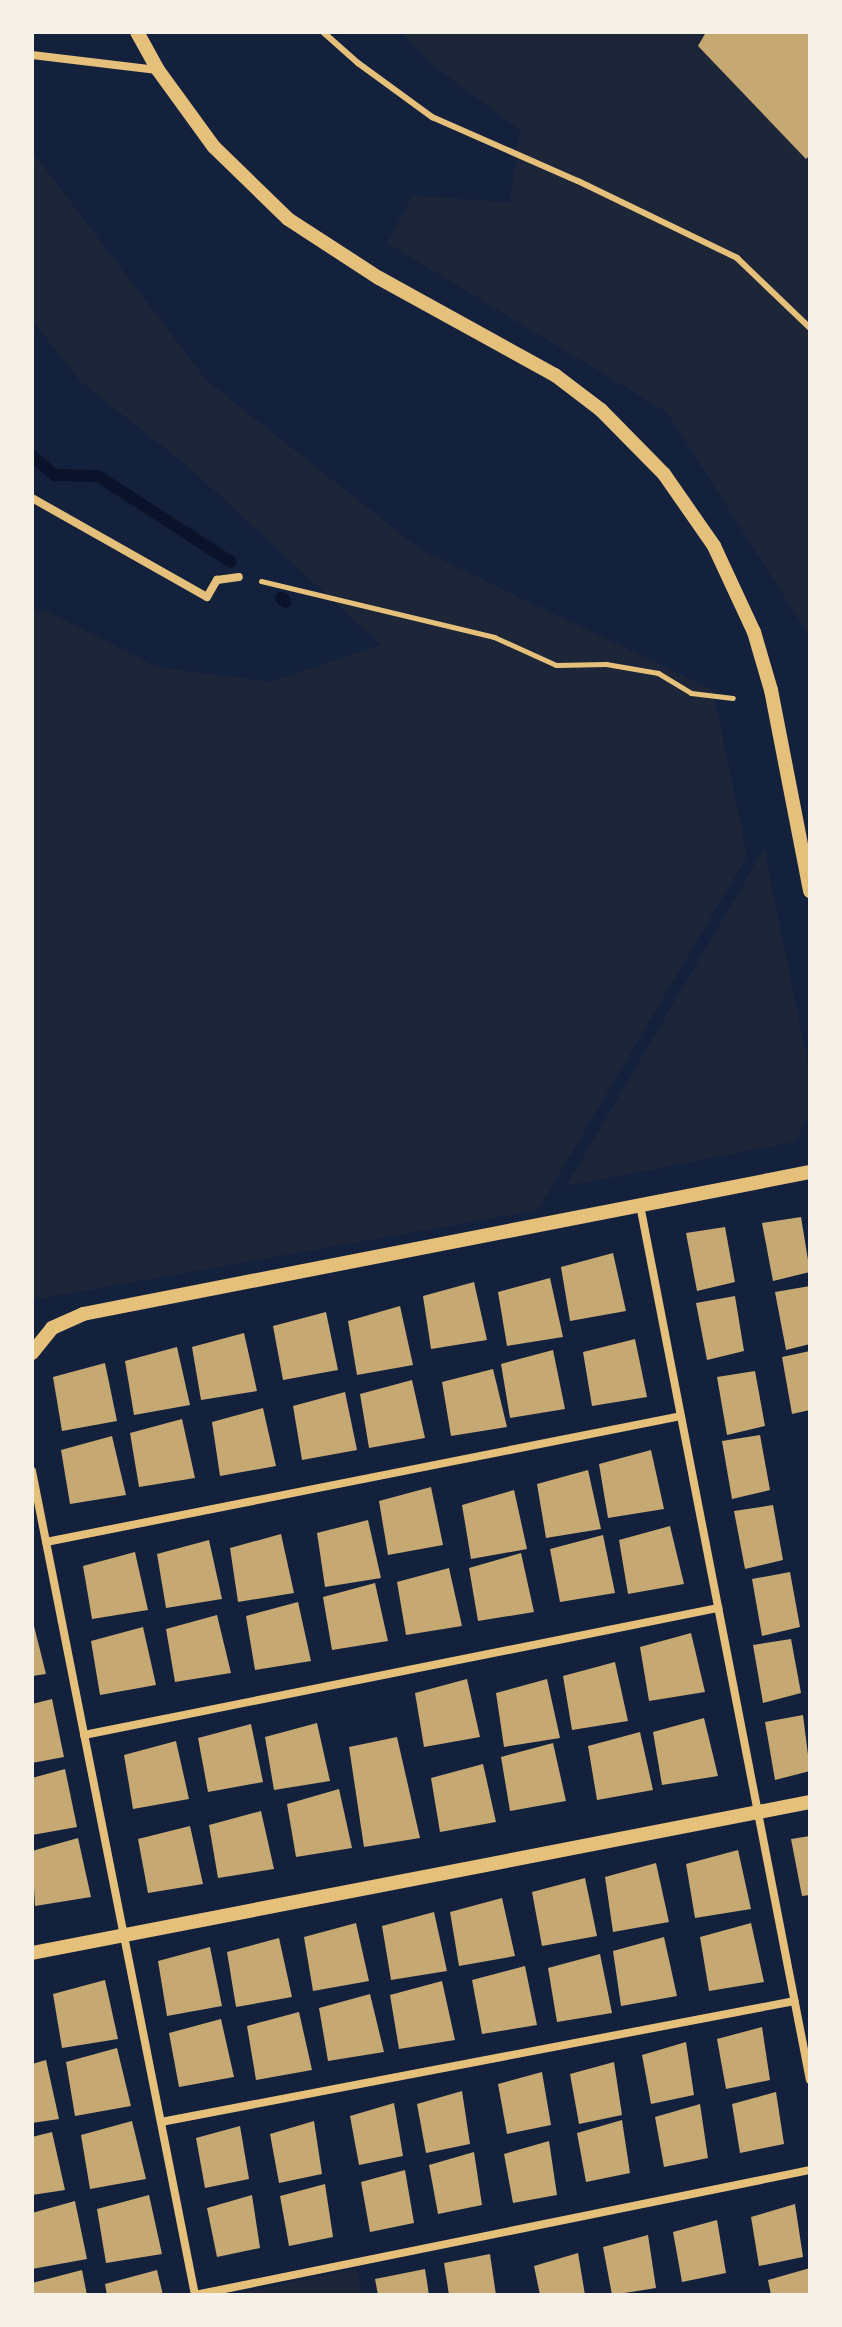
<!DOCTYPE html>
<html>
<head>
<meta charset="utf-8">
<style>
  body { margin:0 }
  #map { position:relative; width:842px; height:2327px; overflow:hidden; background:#14213d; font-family:Inter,sans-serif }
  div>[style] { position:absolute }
  .green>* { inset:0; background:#1d2539 }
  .stream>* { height:12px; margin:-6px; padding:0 6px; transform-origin:6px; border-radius:6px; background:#0b132b }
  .building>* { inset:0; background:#c6a872 }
  .path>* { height:5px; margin:-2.5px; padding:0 2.5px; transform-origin:2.5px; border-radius:2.5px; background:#e5c07b }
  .service>* { height:6px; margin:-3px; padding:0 3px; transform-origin:3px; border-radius:3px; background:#e5c07b }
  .minor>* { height:8px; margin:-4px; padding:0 4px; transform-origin:4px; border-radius:4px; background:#e5c07b }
  .tertiary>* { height:14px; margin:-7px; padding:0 7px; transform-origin:7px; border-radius:7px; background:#e5c07b }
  span { translate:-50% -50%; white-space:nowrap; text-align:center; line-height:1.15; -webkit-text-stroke:6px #f6f1e7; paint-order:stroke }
  .frame { position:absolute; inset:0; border:34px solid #f6f1e7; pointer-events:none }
</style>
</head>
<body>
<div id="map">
  <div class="green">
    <div style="clip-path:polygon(400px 32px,810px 32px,810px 637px,667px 412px,387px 243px,412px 196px,510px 202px,520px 130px,430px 63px)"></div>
    <div style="clip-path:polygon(32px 157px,37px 158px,207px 381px,421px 550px,713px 690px,747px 856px,538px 1210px,32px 1300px,32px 608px,48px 612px,157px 667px,271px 682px,381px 645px,190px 468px,81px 382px,32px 320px)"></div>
    <div style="clip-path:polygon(764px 849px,810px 1074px,810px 1115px,794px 1142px,566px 1186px)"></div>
    <div style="clip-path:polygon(357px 2269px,362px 2295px,230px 2295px)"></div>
  </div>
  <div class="stream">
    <div style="left:32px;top:456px;width:30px;rotate:40deg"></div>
    <div style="left:55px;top:475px;width:43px;rotate:1.3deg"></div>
    <div style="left:98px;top:476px;width:158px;rotate:32.9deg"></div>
    <div style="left:281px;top:598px;width:6px;rotate:39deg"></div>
  </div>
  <div class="building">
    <div style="clip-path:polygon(706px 32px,810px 32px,810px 155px,806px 159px,698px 46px)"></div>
    <div style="clip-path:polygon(801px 1217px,810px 1272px,773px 1281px,762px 1223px)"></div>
    <div style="clip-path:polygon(725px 1227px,735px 1282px,697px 1291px,686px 1233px)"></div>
    <div style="clip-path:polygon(613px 1253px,626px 1311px,570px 1321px,561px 1267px)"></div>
    <div style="clip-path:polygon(550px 1278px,563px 1337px,507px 1346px,498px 1292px)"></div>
    <div style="clip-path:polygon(474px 1282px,487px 1340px,431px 1349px,423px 1296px)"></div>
    <div style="clip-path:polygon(810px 1286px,810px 1344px,786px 1350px,775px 1292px)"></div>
    <div style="clip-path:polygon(735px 1296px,744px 1351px,707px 1360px,696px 1303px)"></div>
    <div style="clip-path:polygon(400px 1306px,413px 1365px,357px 1375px,348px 1321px)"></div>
    <div style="clip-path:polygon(326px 1312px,338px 1370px,283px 1380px,273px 1326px)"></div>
    <div style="clip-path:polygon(244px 1333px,257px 1391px,201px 1400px,192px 1347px)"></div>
    <div style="clip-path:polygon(635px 1339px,647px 1397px,592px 1406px,583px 1352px)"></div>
    <div style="clip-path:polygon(177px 1347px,190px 1405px,134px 1415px,125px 1361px)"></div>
    <div style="clip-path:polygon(553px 1350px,565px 1409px,510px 1418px,501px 1364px)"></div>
    <div style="clip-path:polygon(810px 1351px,810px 1410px,792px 1414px,782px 1357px)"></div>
    <div style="clip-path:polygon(105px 1363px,117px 1421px,62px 1431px,53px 1377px)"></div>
    <div style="clip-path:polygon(493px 1369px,507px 1427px,451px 1436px,442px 1382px)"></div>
    <div style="clip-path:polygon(755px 1371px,765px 1426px,727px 1435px,717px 1377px)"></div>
    <div style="clip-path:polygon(412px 1380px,425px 1438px,369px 1448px,360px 1394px)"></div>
    <div style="clip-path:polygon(345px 1392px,357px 1450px,302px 1460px,293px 1406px)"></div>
    <div style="clip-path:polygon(263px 1408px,276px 1466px,220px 1476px,212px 1422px)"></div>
    <div style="clip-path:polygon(182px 1419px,195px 1478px,139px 1487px,130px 1433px)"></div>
    <div style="clip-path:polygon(760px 1435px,770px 1490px,732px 1499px,722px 1441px)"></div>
    <div style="clip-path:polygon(112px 1436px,126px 1495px,70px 1504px,61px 1450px)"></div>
    <div style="clip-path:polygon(651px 1450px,664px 1509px,608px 1518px,599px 1464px)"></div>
    <div style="clip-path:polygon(588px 1470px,601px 1529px,546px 1538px,537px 1484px)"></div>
    <div style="clip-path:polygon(431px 1487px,443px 1545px,388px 1555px,379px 1501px)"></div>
    <div style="clip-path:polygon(514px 1490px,527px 1549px,471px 1559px,462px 1505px)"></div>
    <div style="clip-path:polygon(773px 1505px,783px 1560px,745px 1569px,734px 1511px)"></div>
    <div style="clip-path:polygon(368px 1520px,381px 1578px,325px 1587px,317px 1533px)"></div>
    <div style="clip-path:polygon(670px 1526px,684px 1584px,628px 1594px,619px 1540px)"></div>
    <div style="clip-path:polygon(281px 1534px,294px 1593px,238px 1602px,230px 1548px)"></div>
    <div style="clip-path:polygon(603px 1535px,615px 1593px,560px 1602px,550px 1549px)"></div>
    <div style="clip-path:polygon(209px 1540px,222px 1599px,166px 1608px,157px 1554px)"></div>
    <div style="clip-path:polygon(135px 1552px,148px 1610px,92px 1619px,83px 1566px)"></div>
    <div style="clip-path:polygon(521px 1553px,534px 1612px,478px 1621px,469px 1568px)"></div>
    <div style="clip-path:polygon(449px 1568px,462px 1626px,406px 1635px,397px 1582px)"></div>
    <div style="clip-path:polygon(790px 1572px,800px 1627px,762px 1636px,752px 1579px)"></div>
    <div style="clip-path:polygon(375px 1583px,388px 1641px,332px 1650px,323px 1597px)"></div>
    <div style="clip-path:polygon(298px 1602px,311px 1661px,255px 1670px,246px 1616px)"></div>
    <div style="clip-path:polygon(217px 1615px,231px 1673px,175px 1682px,166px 1629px)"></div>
    <div style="clip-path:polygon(32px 1618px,46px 1674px,32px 1676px)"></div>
    <div style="clip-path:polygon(143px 1627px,156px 1685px,100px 1695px,91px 1641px)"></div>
    <div style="clip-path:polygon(691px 1633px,705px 1692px,649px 1701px,640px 1647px)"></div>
    <div style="clip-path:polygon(791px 1639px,801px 1693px,763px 1703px,753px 1645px)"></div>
    <div style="clip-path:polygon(615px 1662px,628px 1721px,572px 1730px,563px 1676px)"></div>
    <div style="clip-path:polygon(467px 1679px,480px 1737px,424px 1747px,415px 1693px)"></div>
    <div style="clip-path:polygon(547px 1679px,560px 1738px,504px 1747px,496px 1693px)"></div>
    <div style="clip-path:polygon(52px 1699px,64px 1757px,32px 1763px,32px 1704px)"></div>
    <div style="clip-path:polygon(803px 1715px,810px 1771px,775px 1780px,765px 1722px)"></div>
    <div style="clip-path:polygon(704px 1718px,718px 1776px,662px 1785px,653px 1732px)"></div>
    <div style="clip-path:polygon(317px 1723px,330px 1781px,274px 1790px,265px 1737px)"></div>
    <div style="clip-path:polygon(251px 1724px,263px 1782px,208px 1792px,198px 1738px)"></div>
    <div style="clip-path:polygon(640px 1732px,653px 1790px,597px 1800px,588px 1746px)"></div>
    <div style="clip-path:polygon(397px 1737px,420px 1838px,364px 1847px,349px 1747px)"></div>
    <div style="clip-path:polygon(176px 1741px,189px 1799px,133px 1809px,124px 1755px)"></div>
    <div style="clip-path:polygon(553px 1743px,566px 1801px,510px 1811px,501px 1757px)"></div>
    <div style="clip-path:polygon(483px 1764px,496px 1822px,440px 1832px,431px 1778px)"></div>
    <div style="clip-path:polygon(65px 1769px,77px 1827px,32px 1835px,32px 1778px)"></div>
    <div style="clip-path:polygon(339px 1789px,352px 1848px,296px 1857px,287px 1804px)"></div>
    <div style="clip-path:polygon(261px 1811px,274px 1869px,218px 1878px,209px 1825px)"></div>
    <div style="clip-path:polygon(190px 1826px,203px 1884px,148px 1893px,138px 1839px)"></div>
    <div style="clip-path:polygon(810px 1836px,810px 1895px,802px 1896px,791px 1839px)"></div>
    <div style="clip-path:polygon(78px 1838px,91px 1897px,35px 1906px,32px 1851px)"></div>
    <div style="clip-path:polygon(738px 1850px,751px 1909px,695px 1918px,686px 1864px)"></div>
    <div style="clip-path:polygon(656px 1863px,669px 1922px,613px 1932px,605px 1877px)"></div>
    <div style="clip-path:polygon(585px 1878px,597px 1936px,542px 1946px,532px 1892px)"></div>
    <div style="clip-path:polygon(502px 1898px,515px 1956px,459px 1966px,450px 1912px)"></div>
    <div style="clip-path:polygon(434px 1912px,447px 1971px,391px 1980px,382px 1926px)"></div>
    <div style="clip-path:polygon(356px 1923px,369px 1981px,313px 1991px,304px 1937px)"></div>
    <div style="clip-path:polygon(751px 1923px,764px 1982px,709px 1991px,700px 1937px)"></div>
    <div style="clip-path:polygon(664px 1937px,677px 1996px,621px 2006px,613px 1951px)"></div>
    <div style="clip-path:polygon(279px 1938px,292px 1997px,236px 2007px,227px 1952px)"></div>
    <div style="clip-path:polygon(210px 1947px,222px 2006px,167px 2016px,158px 1961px)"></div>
    <div style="clip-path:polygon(600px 1954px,612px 2013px,557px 2022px,548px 1968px)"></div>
    <div style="clip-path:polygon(525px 1966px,537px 2025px,482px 2034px,472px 1980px)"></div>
    <div style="clip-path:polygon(105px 1980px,118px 2039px,62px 2048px,53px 1994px)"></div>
    <div style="clip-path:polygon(442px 1981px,455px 2040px,399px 2049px,390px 1995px)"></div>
    <div style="clip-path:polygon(370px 1994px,384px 2052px,328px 2061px,319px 2008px)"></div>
    <div style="clip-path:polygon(299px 2012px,312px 2070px,256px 2080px,247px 2026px)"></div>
    <div style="clip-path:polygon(221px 2019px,234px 2077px,179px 2087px,169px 2033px)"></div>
    <div style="clip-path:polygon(762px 2027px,770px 2080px,726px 2089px,717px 2039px)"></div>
    <div style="clip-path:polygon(686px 2042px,694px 2095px,651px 2104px,642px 2055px)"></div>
    <div style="clip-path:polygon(117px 2048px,131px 2106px,75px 2116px,66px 2062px)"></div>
    <div style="clip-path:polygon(46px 2060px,59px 2119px,32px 2123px,32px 2064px)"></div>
    <div style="clip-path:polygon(614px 2062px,622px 2115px,579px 2124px,570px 2074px)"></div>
    <div style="clip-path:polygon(542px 2072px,551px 2125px,507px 2134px,498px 2084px)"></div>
    <div style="clip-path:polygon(462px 2091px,470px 2144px,426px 2153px,417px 2104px)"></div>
    <div style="clip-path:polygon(776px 2092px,784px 2144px,740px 2153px,732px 2104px)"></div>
    <div style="clip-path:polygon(394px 2103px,403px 2156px,359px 2165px,350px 2116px)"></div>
    <div style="clip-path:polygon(700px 2104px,708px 2158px,664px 2167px,655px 2117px)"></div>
    <div style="clip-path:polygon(622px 2120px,630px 2173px,586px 2182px,577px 2133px)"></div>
    <div style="clip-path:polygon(132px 2121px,146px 2179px,90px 2189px,81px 2135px)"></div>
    <div style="clip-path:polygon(314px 2121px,322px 2174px,279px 2183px,270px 2134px)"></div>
    <div style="clip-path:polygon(240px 2126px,249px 2179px,205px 2188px,196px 2138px)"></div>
    <div style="clip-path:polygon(52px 2132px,65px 2190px,32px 2195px,32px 2137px)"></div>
    <div style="clip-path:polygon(549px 2141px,557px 2195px,513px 2203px,504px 2154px)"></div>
    <div style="clip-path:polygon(474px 2152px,482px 2205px,438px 2214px,429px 2165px)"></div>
    <div style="clip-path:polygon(405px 2170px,414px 2223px,370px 2232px,361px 2182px)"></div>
    <div style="clip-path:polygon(325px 2184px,333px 2237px,289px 2246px,280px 2196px)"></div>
    <div style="clip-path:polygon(149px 2195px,162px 2254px,106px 2263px,97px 2209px)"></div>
    <div style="clip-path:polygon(252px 2195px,260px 2248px,217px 2257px,207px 2208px)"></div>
    <div style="clip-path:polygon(75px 2201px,87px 2259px,32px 2269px,32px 2213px)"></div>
    <div style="clip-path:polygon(795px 2204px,803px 2257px,759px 2266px,751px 2217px)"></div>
    <div style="clip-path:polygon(717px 2220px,726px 2273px,682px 2282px,673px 2232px)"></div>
    <div style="clip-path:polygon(648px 2235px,656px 2288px,612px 2295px,603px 2247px)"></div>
    <div style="clip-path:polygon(578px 2253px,585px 2295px,540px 2295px,534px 2266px)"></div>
    <div style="clip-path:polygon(490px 2254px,496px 2295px,449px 2295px,444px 2263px)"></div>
    <div style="clip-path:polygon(810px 2268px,810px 2295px,771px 2295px,768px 2280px)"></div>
    <div style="clip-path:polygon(425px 2269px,429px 2295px,378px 2295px,375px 2279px)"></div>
    <div style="clip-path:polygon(82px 2270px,87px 2295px,32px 2295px,32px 2283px)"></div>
    <div style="clip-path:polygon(157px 2270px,163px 2295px,107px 2295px,105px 2284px)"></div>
  </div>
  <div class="path">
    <div style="left:261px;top:581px;width:240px;rotate:13.5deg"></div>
    <div style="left:494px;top:637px;width:68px;rotate:24.3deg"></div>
    <div style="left:556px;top:665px;width:50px;rotate:-1.1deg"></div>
    <div style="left:606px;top:664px;width:53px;rotate:9.8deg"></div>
    <div style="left:658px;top:673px;width:39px;rotate:31deg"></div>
    <div style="left:691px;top:693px;width:42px;rotate:6.8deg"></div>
  </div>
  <div class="service">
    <div style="left:323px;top:32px;width:47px;rotate:41.5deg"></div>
    <div style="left:358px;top:63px;width:92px;rotate:36.1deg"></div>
    <div style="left:432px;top:117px;width:159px;rotate:23.7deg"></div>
    <div style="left:578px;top:181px;width:177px;rotate:25.8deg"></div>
    <div style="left:737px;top:258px;width:101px;rotate:43.8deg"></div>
  </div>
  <div class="minor">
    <div style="left:32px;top:55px;width:126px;rotate:6.8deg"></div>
    <div style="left:32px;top:498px;width:201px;rotate:29.5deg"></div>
    <div style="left:207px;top:597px;width:20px;rotate:-60deg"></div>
    <div style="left:217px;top:580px;width:22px;rotate:-8deg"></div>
    <div style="left:640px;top:1205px;width:891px;rotate:79.01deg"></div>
    <div style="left:32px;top:1471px;width:840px;rotate:78.81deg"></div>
    <div style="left:46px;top:1542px;width:647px;rotate:-11.22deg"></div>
    <div style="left:84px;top:1735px;width:647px;rotate:-11.33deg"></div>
    <div style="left:161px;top:2122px;width:645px;rotate:-10.81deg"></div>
    <div style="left:195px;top:2295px;width:628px;rotate:-11.49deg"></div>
  </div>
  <div class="tertiary">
    <div style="left:137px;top:32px;width:43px;rotate:61.1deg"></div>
    <div style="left:158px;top:70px;width:95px;rotate:54deg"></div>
    <div style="left:214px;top:147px;width:103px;rotate:44.2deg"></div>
    <div style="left:288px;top:219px;width:108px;rotate:33deg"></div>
    <div style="left:379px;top:278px;width:201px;rotate:28.9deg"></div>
    <div style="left:555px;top:375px;width:58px;rotate:37.3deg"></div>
    <div style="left:601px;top:410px;width:90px;rotate:45.5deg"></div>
    <div style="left:664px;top:474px;width:88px;rotate:55.2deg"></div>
    <div style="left:714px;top:546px;width:95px;rotate:65.1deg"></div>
    <div style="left:754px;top:632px;width:60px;rotate:73.7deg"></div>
    <div style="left:771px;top:690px;width:205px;rotate:79deg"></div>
    <div style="left:32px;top:1353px;width:32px;rotate:-51deg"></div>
    <div style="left:52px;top:1328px;width:34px;rotate:-24deg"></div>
    <div style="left:83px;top:1314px;width:741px;rotate:-11.05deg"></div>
    <div style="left:32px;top:1953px;width:793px;rotate:-10.98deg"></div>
  </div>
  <div class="frame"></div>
</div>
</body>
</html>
